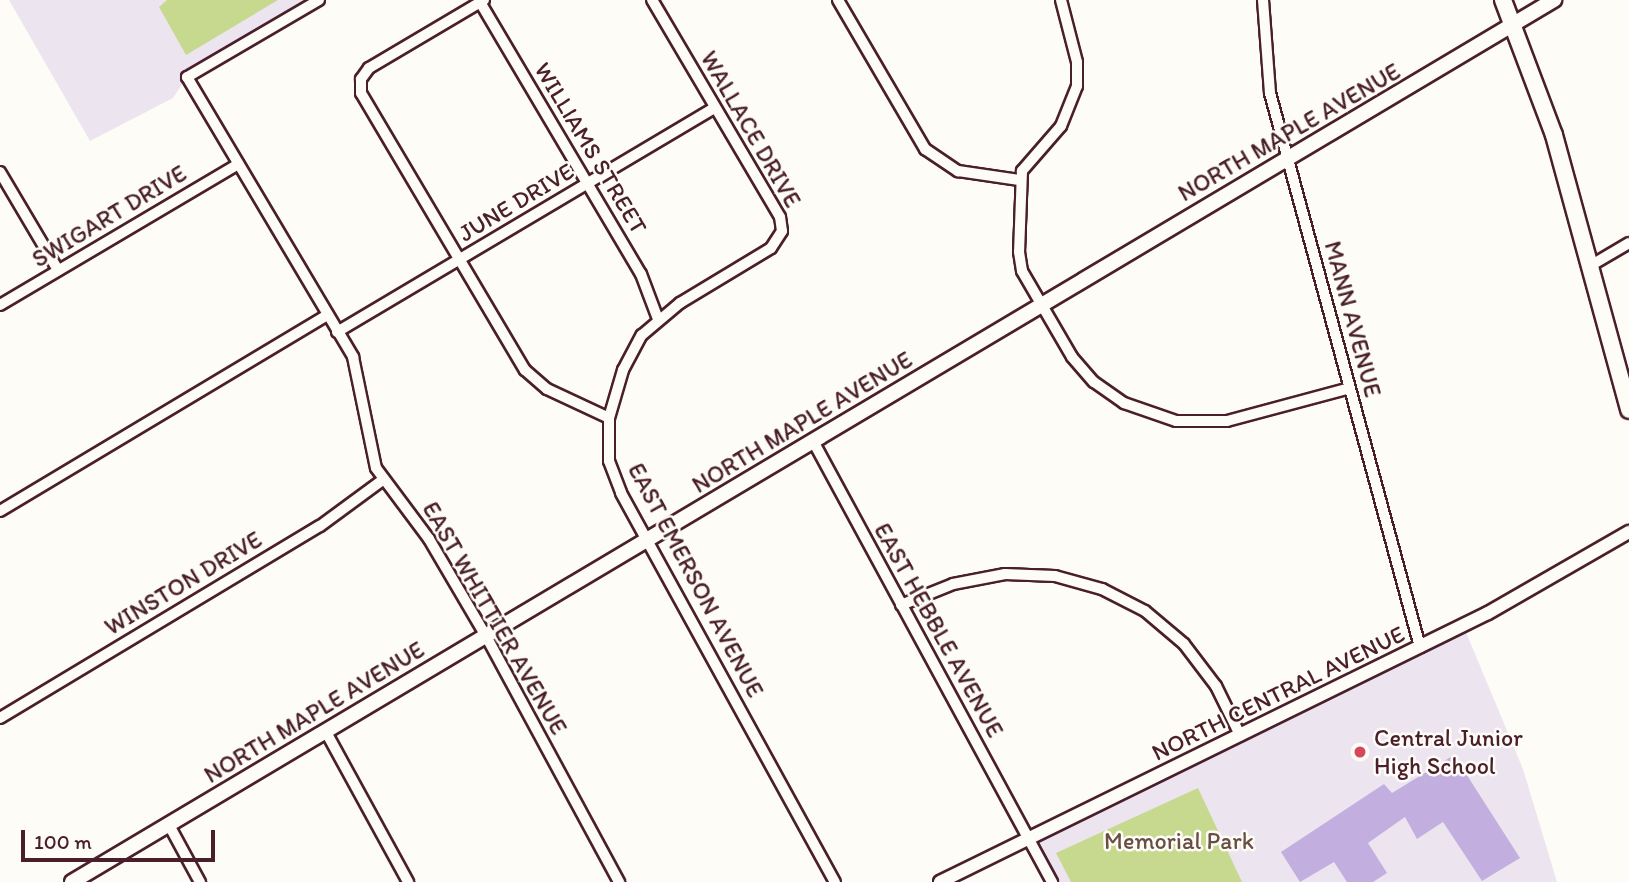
<!DOCTYPE html>
<html>
<head>
<meta charset="utf-8">
<style>
  body { margin:0 }
  #map { position:relative; width:1629px; height:882px; overflow:hidden; background:#fdfcf7; font-family:Itim,sans-serif }
  div>[style] { position:absolute }
  .built>* { inset:0; background:#ece5f0 }
  .green>* { inset:0; background:#c7d98e }
  .building>* { inset:0; background:#c3afdf }
  .roads { filter:drop-shadow(2px 0 #4a1f2b) drop-shadow(-2px 0 #4a1f2b) drop-shadow(0 2px #4a1f2b) drop-shadow(0 -2px #4a1f2b) }
  .minor>* { height:10px; margin:-5px; padding:0 5px; transform-origin:5px; border-radius:5px; background:#fdfcf7 }
  .tertiary>* { height:12px; margin:-6px; padding:0 6px; transform-origin:6px; border-radius:6px; background:#fdfcf7 }
  .secondary>* { height:14px; margin:-7px; padding:0 7px; transform-origin:7px; border-radius:7px; background:#fdfcf7 }
  .primary>* { height:16px; margin:-8px; padding:0 8px; transform-origin:8px; border-radius:8px; background:#fdfcf7 }
  .dots>* { width:19px; height:19px; translate:-50% -50%; box-sizing:border-box; border:4px solid #fdfcf7; border-radius:50% }
  span { translate:-50% -50%; white-space:nowrap; text-align:center; line-height:1.15; -webkit-text-stroke:5px #fdfcf7; paint-order:stroke }
  .street-label { font-size:24px; color:#4a1f2b }
  .poi-label { font-size:24px; color:#4a1f2b }
  .left { translate:0 -50%; text-align:left }
  .park-label { font-size:24px; color:#694e44 }
  .scale { position:absolute; left:21px; top:830px; width:194px; height:32px; box-sizing:border-box; border:4px solid #4a1f2b; border-top:0; padding-left:9px; font-size:21px; line-height:24px; white-space:nowrap; color:#4a1f2b; -webkit-text-stroke:5px #fdfcf7; paint-order:stroke }
</style>
</head>
<body>
<div id="map">
  <div class="built">
    <div style="clip-path:polygon(9px 0,319px 0,187px 77px,173px 98px,90px 141px)"></div>
    <div style="clip-path:polygon(1463px 625px,1523px 769px,1557px 882px,1050px 882px,1028px 839px)"></div>
  </div>
  <div class="green">
    <div style="clip-path:polygon(167px 0,278px 0,186px 55px,159px 7px)"></div>
    <div style="clip-path:polygon(1198px 788px,1242px 882px,1071px 882px,1056px 853px)"></div>
  </div>
  <div class="building">
    <div style="clip-path:polygon(1454px 755px,1520px 858px,1482px 881px,1443px 822px,1417px 839px,1405px 817px,1368px 843px,1387px 873px,1373px 882px,1347px 882px,1334px 862px,1300px 882px,1281px 852px,1384px 784px,1392px 793px)"></div>
  </div>
  <div class="roads">
    <div class="minor">
      <div style="left:319px;top:0;width:153px;rotate:149.7deg"></div>
      <div style="left:187px;top:77px;width:326px;rotate:59.3deg"></div>
      <div style="left:353px;top:357px;width:113px;rotate:78.3deg"></div>
      <div style="left:376px;top:468px;width:89px;rotate:53.3deg"></div>
      <div style="left:429px;top:539px;width:113px;rotate:59.6deg"></div>
      <div style="left:486px;top:636px;width:280px;rotate:61.6deg"></div>
      <div style="left:484px;top:0;width:134px;rotate:149.4deg"></div>
      <div style="left:369px;top:68px;width:14px;rotate:126deg"></div>
      <div style="left:361px;top:79px;width:14px;rotate:90deg"></div>
      <div style="left:361px;top:93px;width:322px;rotate:59.4deg"></div>
      <div style="left:525px;top:370px;width:29px;rotate:41deg"></div>
      <div style="left:547px;top:389px;width:68px;rotate:25.1deg"></div>
      <div style="left:609px;top:418px;width:43px;rotate:90deg"></div>
      <div style="left:609px;top:461px;width:34px;rotate:69deg"></div>
      <div style="left:621px;top:493px;width:444px;rotate:61.2deg"></div>
      <div style="left:838px;top:0;width:173px;rotate:59.7deg"></div>
      <div style="left:925px;top:149px;width:40px;rotate:34deg"></div>
      <div style="left:958px;top:171px;width:62px;rotate:8.4deg"></div>
      <div style="left:1061px;top:0;width:64px;rotate:75.5deg"></div>
      <div style="left:1077px;top:62px;width:24px;rotate:90deg"></div>
      <div style="left:1077px;top:86px;width:43px;rotate:111.8deg"></div>
      <div style="left:1061px;top:126px;width:60px;rotate:130.9deg"></div>
      <div style="left:1022px;top:171px;width:81px;rotate:92.1deg"></div>
      <div style="left:1019px;top:252px;width:19px;rotate:81deg"></div>
      <div style="left:1022px;top:271px;width:99px;rotate:59.8deg"></div>
      <div style="left:1072px;top:357px;width:33px;rotate:49deg"></div>
      <div style="left:1094px;top:382px;width:37px;rotate:35deg"></div>
      <div style="left:1124px;top:403px;width:55px;rotate:19.1deg"></div>
      <div style="left:1176px;top:421px;width:51px"></div>
      <div style="left:1227px;top:421px;width:127px;rotate:-15deg"></div>
      <div style="left:1263px;top:0;width:93px;rotate:85.7deg"></div>
      <div style="left:1270px;top:93px;width:574px;rotate:74.85deg"></div>
      <div style="left:480px;top:2px;width:316px;rotate:59.4deg"></div>
      <div style="left:641px;top:274px;width:48px;rotate:69.3deg"></div>
      <div style="left:0;top:172px;width:114px;rotate:59.4deg"></div>
      <div style="left:1590px;top:266px;width:45px;rotate:-30.5deg"></div>
      <div style="left:0;top:305px;width:277px;rotate:-30.6deg"></div>
      <div style="left:337px;top:332px;width:439px;rotate:-30.7deg"></div>
      <div style="left:609px;top:418px;width:50px;rotate:-73.7deg"></div>
      <div style="left:623px;top:370px;width:40px;rotate:-62deg"></div>
      <div style="left:642px;top:335px;width:50px;rotate:-40.1deg"></div>
      <div style="left:680px;top:303px;width:106px;rotate:-31.1deg"></div>
      <div style="left:771px;top:248px;width:20px;rotate:-57deg"></div>
      <div style="left:782px;top:231px;width:14px;rotate:-98deg"></div>
      <div style="left:780px;top:217px;width:252px;rotate:-120.5deg"></div>
      <div style="left:813px;top:441px;width:502px;rotate:61.54deg"></div>
      <div style="left:0;top:511px;width:382px;rotate:-30.9deg"></div>
      <div style="left:901px;top:605px;width:56px;rotate:-22deg"></div>
      <div style="left:953px;top:584px;width:53px;rotate:-10.9deg"></div>
      <div style="left:1005px;top:574px;width:50px;rotate:2.3deg"></div>
      <div style="left:1055px;top:576px;width:49px;rotate:15.5deg"></div>
      <div style="left:1102px;top:589px;width:48px;rotate:27.1deg"></div>
      <div style="left:1145px;top:611px;width:51px;rotate:40.2deg"></div>
      <div style="left:1184px;top:644px;width:53px;rotate:52.7deg"></div>
      <div style="left:1216px;top:686px;width:55px;rotate:63.9deg"></div>
      <div style="left:0;top:718px;width:373px;rotate:-31deg"></div>
      <div style="left:320px;top:526px;width:79px;rotate:-36.3deg"></div>
      <div style="left:326px;top:732px;width:171px;rotate:61.3deg"></div>
      <div style="left:169px;top:825px;width:65px;rotate:61.5deg"></div>
    </div>
    <div class="tertiary">
      <div style="left:940px;top:882px;width:610px;rotate:-26.15deg"></div>
      <div style="left:1488px;top:613px;width:163px;rotate:-29.9deg"></div>
    </div>
    <div class="secondary">
      <div style="left:72px;top:882px;width:1725px;rotate:-30.76deg"></div>
    </div>
    <div class="primary">
      <div style="left:1503px;top:0;width:144px;rotate:69.3deg"></div>
      <div style="left:1554px;top:135px;width:285px;rotate:74.7deg"></div>
    </div>
  </div>
  <div class="dots">
    <div style="left:1360px;top:752px;background:#d1495b"></div>
  </div>
  <div class="street-label">
    <span style="left:751px;top:129px;rotate:60deg">WALLACE DRIVE</span>
    <span style="left:1289px;top:132px;rotate:-30deg">NORTH MAPLE AVENUE</span>
    <span style="left:591px;top:148px;rotate:59deg">WILLIAMS STREET</span>
    <span style="left:516px;top:202px;rotate:-31deg">JUNE DRIVE</span>
    <span style="left:109px;top:216px;rotate:-31deg">SWIGART DRIVE</span>
    <span style="left:1353px;top:319px;rotate:75deg">MANN AVENUE</span>
    <span style="left:802px;top:422px;rotate:-31deg">NORTH MAPLE AVENUE</span>
    <span style="left:696px;top:580px;rotate:62deg">EAST EMERSON AVENUE</span>
    <span style="left:183px;top:583px;rotate:-31deg">WINSTON DRIVE</span>
    <span style="left:495px;top:618px;rotate:60deg">EAST WHITTIER AVENUE</span>
    <span style="left:939px;top:630px;rotate:61deg">EAST HEBBLE AVENUE</span>
    <span style="left:1278px;top:693px;rotate:-26deg">NORTH CENTRAL AVENUE</span>
    <span style="left:314px;top:712px;rotate:-31deg">NORTH MAPLE AVENUE</span>
  </div>
  <div class="poi-label">
    <span class="left" style="left:1374px;top:752px">Central Junior<br>High School</span>
  </div>
  <div class="park-label">
    <span style="left:1179px;top:841px">Memorial Park</span>
  </div>
  <div class="scale">100 m</div>
</div>
</body>
</html>
